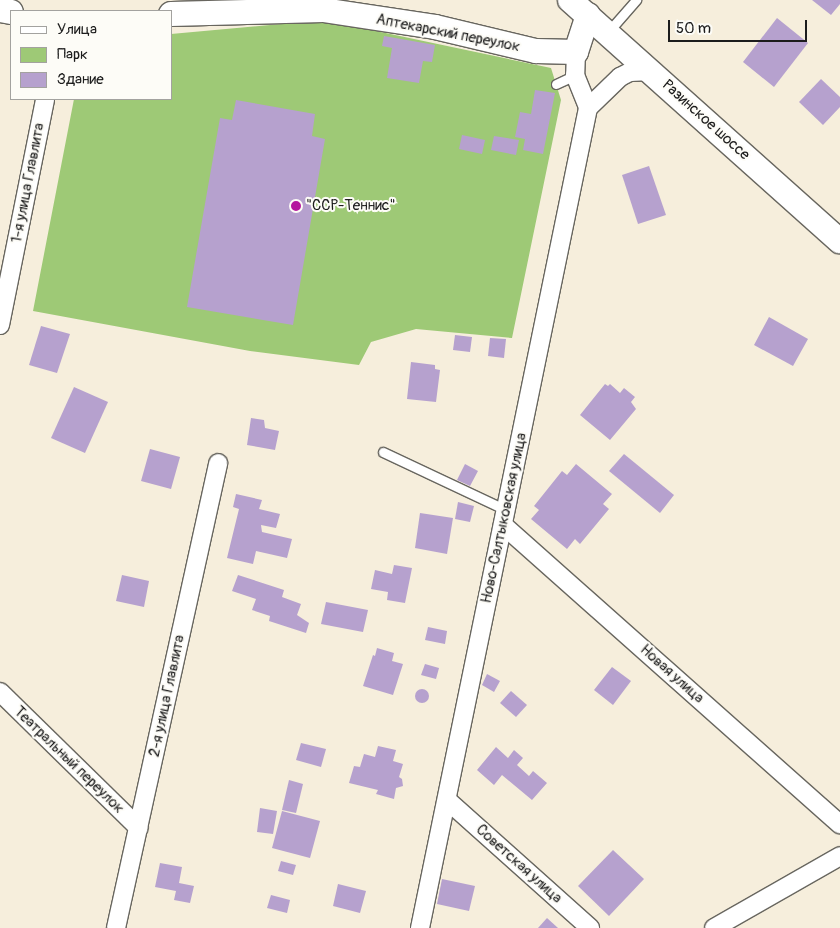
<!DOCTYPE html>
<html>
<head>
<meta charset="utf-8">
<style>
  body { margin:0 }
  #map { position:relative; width:840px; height:928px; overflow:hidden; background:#f6eedc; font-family:Pangolin,sans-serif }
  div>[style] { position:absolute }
  .green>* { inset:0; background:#9ec976 }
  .building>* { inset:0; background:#b6a1ce }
  .round { border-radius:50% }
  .roads { filter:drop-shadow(1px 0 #68665f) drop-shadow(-1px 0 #68665f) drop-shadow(0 1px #68665f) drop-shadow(0 -1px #68665f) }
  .lane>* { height:9px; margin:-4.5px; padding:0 4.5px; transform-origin:4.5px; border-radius:4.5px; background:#fff }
  .street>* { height:18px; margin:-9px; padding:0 9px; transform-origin:9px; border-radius:9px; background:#fff }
  .secondary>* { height:24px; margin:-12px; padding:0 12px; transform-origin:12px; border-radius:12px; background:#fff }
  .dots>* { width:14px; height:14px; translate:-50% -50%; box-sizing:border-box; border:2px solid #fdfcf7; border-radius:50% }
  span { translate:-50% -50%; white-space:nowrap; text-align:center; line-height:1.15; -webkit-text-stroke:4px #fdfcf7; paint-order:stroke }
  .street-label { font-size:15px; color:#1c1c1c }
  .poi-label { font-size:15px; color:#1c1c1c }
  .left { translate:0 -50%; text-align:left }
  .legend { position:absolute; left:10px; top:10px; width:162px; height:90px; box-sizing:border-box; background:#fdfcf7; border:1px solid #a3a29f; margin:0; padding:6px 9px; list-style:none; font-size:15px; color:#1c1c1c }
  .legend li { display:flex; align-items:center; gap:10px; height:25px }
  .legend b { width:25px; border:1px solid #a3a29f }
  .scale { position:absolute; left:668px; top:20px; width:139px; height:22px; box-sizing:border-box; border:2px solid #1c1c1c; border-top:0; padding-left:6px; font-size:15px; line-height:18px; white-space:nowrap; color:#1c1c1c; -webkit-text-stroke:4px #fdfcf7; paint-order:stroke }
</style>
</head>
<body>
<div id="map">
  <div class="green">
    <div style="clip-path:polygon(324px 20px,551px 68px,561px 100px,512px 338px,416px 329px,371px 342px,359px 365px,250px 351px,33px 311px,74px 99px,171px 99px,171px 34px)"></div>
  </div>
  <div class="building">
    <div style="clip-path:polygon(812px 0,840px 0,840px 4px,831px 15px)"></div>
    <div style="clip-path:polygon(777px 18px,808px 43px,774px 87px,743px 62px)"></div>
    <div style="clip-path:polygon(384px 36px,435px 45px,432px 62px,423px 61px,419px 83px,387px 78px,392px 48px,382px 46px)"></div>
    <div style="clip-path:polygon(821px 79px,840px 97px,840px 107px,823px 125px,799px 102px)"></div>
    <div style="clip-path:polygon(535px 90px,555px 93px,543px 154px,523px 150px,525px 139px,515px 137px,520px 112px,531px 114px)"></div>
    <div style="clip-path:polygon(236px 100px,315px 114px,312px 136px,325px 139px,293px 325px,187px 307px,220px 118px,232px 120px)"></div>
    <div style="clip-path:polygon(462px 135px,485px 140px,482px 154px,459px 149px)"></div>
    <div style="clip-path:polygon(494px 136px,519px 140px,516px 155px,491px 150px)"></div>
    <div style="clip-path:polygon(649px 166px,666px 215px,638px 224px,622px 175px)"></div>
    <div style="clip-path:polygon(769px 317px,808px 339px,793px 366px,754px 345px)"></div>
    <div style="clip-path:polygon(41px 326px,70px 334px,57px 373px,29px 365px)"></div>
    <div style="clip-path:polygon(455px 335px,472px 337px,470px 352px,453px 350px)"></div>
    <div style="clip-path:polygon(490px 338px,506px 339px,504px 358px,488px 356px)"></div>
    <div style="clip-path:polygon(411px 362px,435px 365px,435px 369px,440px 370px,436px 402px,407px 399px)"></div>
    <div style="clip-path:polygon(605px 384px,608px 386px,610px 384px,620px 393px,624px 388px,635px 397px,631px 402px,636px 409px,610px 440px,580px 415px)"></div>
    <div style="clip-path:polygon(74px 387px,108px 402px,85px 453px,51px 438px)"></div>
    <div style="clip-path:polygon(251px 418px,264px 420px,265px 428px,279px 431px,275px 450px,247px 445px)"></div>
    <div style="clip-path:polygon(150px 449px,180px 457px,171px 489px,141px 481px)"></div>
    <div style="clip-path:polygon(624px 454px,674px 495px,660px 513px,609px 471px)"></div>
    <div style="clip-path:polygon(465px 464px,478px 471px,470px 486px,457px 480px)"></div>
    <div style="clip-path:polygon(576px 464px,612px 494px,603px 504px,609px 509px,580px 544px,575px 539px,567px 549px,531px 519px,539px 510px,534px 506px,562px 471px,567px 475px)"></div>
    <div style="clip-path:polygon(236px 494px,262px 500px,259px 509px,280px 514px,276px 528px,261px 525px,262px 532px,292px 539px,287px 558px,256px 551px,253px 564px,227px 558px,239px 509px,233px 507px)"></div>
    <div style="clip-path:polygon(458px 502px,474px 506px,470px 522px,455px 519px)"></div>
    <div style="clip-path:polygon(420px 513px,453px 518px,447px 554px,415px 548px)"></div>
    <div style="clip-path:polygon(394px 565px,412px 568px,405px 603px,387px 600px,388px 592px,371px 589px,375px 570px,392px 574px)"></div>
    <div style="clip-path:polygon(122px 575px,149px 581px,144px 607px,116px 601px)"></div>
    <div style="clip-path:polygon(238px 575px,284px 590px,282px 597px,301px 604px,297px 615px,309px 623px,306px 633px,269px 621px,270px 616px,252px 610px,256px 599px,232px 591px)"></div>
    <div style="clip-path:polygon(326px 602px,368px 610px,363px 632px,321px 624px)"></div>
    <div style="clip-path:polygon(428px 627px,447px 631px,445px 644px,425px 640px)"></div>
    <div style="clip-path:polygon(377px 648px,394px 653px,392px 661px,403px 664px,393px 695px,363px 686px,373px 655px,375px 656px)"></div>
    <div style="clip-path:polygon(425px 664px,439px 668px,436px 679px,421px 675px)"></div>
    <div style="clip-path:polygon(612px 667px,631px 681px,613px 705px,594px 690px)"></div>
    <div style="clip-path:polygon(487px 674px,500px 681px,494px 692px,482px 685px)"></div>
    <div class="round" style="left:415px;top:689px;width:14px;height:14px"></div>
    <div style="clip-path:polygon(511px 691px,527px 705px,516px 717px,500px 703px)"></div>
    <div style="clip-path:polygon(301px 743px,326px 749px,321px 767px,296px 760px)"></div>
    <div style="clip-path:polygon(378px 746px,396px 750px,393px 761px,403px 764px,399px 777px,402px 779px,403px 786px,396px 788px,394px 799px,376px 794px,378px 790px,349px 783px,354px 766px,360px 767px,364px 754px,375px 757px)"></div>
    <div style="clip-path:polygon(496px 747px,508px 758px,514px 750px,523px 758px,517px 765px,529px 776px,533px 771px,547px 783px,532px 800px,502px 775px,494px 785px,477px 770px)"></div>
    <div style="clip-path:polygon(289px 780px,303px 784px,296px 813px,282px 810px)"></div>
    <div style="clip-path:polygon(260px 808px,277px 811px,273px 834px,257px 832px)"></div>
    <div style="clip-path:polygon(282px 811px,320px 821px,310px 858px,272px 848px)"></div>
    <div style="clip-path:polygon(613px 850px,644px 879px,609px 916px,578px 886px)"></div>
    <div style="clip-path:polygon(281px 861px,296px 865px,293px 875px,278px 871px)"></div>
    <div style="clip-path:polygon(160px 863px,182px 867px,179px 883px,194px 886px,190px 903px,174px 900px,176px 891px,155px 887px)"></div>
    <div style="clip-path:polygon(442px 879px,475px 886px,469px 911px,437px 904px)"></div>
    <div style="clip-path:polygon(338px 884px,366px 891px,360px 913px,333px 906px)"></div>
    <div style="clip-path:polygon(271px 895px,290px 900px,287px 913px,267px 908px)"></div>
    <div style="clip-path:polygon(547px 918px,558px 928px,538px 928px)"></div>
  </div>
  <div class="roads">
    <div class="lane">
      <div style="left:608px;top:32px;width:43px;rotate:-48.8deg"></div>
      <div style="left:556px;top:84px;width:21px;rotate:-25deg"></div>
      <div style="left:383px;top:452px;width:136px;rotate:25.2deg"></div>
    </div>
    <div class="street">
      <div style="left:576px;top:52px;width:23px;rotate:92deg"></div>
      <div style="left:575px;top:75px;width:35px;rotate:68deg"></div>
      <div style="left:588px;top:108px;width:45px;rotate:-44.1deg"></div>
      <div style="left:620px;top:77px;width:11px;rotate:-27deg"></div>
      <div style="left:630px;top:72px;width:21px;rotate:-3deg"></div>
      <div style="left:0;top:325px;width:230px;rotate:-78.7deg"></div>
      <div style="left:503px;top:525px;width:451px;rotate:41.6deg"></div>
      <div style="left:0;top:692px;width:194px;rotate:44.4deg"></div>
      <div style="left:447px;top:800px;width:192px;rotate:41.8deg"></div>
      <div style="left:116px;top:928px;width:476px;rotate:-77.6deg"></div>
      <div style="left:420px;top:928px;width:837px;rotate:-78.42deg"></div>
      <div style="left:714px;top:928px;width:145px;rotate:-29.7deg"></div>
    </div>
    <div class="secondary">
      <div style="left:570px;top:0;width:362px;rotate:41.8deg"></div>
      <div style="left:0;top:10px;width:11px;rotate:10deg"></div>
      <div style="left:171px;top:14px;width:152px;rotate:-1.5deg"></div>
      <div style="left:323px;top:10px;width:113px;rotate:8.6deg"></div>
      <div style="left:435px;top:27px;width:104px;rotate:13.4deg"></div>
      <div style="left:536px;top:51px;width:40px;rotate:1.4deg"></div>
      <div style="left:576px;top:52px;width:39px;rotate:-72deg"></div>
    </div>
  </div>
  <div class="dots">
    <div style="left:296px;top:206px;background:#b5179e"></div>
  </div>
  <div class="street-label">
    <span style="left:448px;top:33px;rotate:11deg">Аптекарский переулок</span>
    <span style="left:706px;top:120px;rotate:42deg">Разинское шоссе</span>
    <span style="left:28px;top:183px;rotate:-79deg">1-я улица Главлита</span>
    <span style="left:504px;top:518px;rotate:-78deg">Ново-Салтыковская улица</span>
    <span style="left:672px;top:674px;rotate:42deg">Новая улица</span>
    <span style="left:167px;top:696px;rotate:-78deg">2-я улица Главлита</span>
    <span style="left:69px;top:760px;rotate:44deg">Театральный переулок</span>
    <span style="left:519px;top:864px;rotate:42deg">Советская улица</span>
  </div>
  <div class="poi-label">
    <span class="left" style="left:306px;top:206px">"ССР-Теннис"</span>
  </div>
  <ul class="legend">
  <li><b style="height:6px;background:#fff"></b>Улица</li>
  <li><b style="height:14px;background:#9ec976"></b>Парк</li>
  <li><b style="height:14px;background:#b6a1ce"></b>Здание</li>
  </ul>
  <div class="scale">50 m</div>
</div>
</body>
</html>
